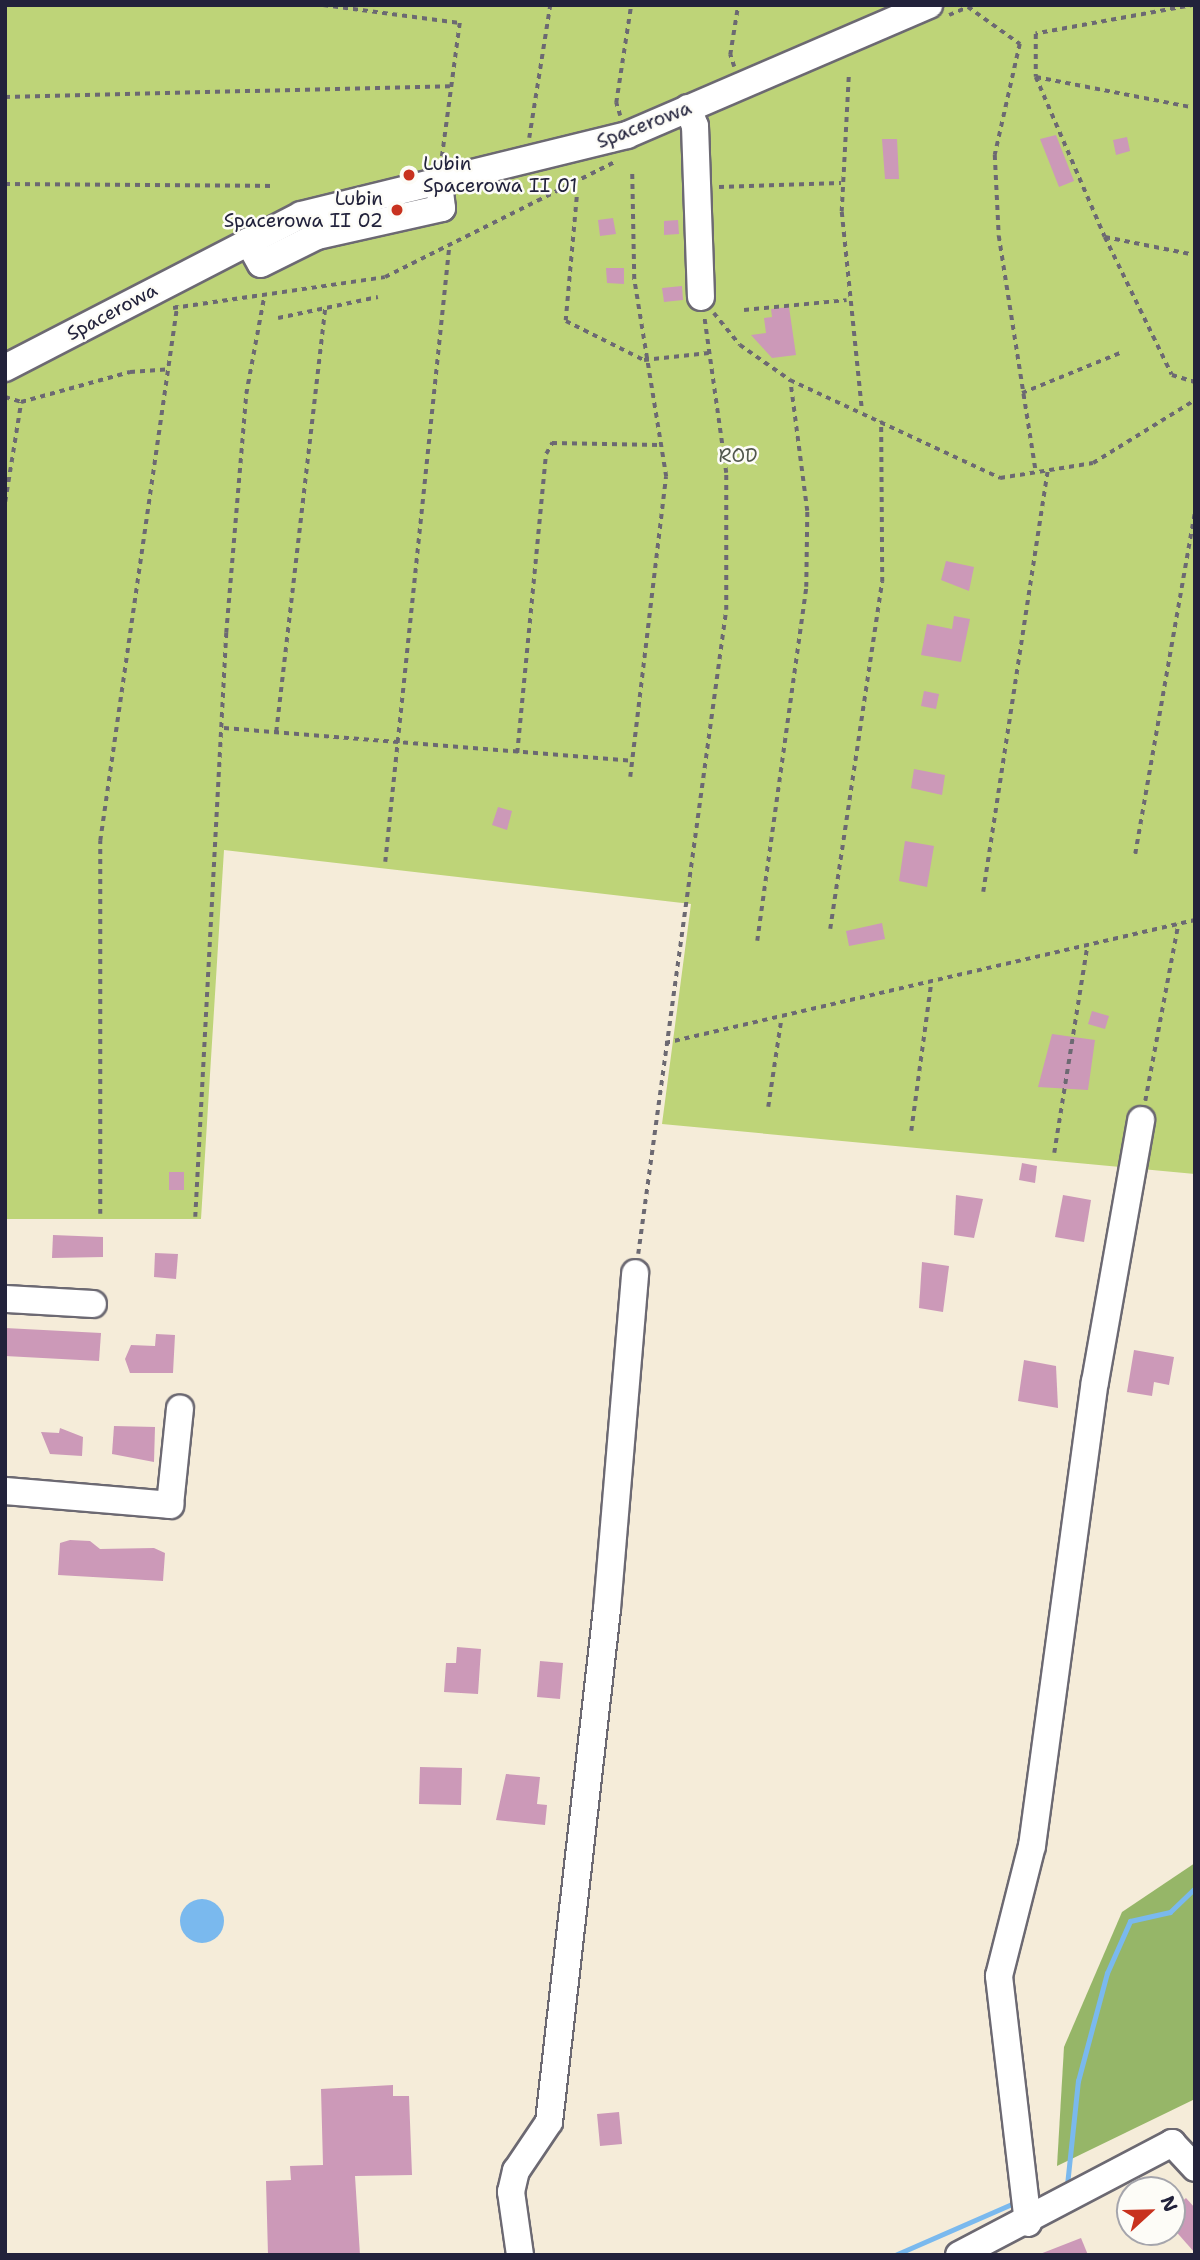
<!DOCTYPE html>
<html>
<head>
<meta charset="utf-8">
<style>
  body { margin:0 }
  #map { position:relative; width:1200px; height:2260px; overflow:hidden; background:#f5ecd9; font-family:"Shantell Sans",sans-serif }
  div>[style] { position:absolute }
  .green>* { inset:0; background:#bed478 }
  .forest>* { inset:0; background:#96b668 }
  .water>* { inset:0; background:#7ab9ee }
  .round { border-radius:50% }
  .stream>* { height:5px; margin:-2.5px; padding:0 2.5px; transform-origin:2.5px; border-radius:2.5px; background:#7ab9ee }
  .building>* { inset:0; background:#cc99b8 }
  .path>* { height:3.5px; margin-top:-1.75px; transform-origin:0; background:repeating-linear-gradient(90deg,#6c6972 0 5px,transparent 0 10px) }
  .roads { filter:drop-shadow(2px 0 #6c6972) drop-shadow(-2px 0 #6c6972) drop-shadow(0 2px #6c6972) drop-shadow(0 -2px #6c6972) }
  .minor>* { height:26px; margin:-13px; padding:0 13px; transform-origin:13px; border-radius:13px; background:#fff }
  .dots>* { width:19px; height:19px; translate:-50% -50%; box-sizing:border-box; border:4px solid #fdfcf7; border-radius:50% }
  span { translate:-50% -50%; white-space:nowrap; text-align:center; line-height:1.15; -webkit-text-stroke:5px #fdfcf7; paint-order:stroke }
  .street-label { font-size:19px; color:#22223b }
  .poi-label { font-size:19px; color:#22223b }
  .left { translate:0 -50%; text-align:left }
  .right { translate:-100% -50%; text-align:right }
  .park-label { font-size:19px; color:#51574d }
  .frame { position:absolute; inset:0; border:7px solid #22223b; pointer-events:none }
  .north { position:absolute; left:1116px; top:2176px; width:70px; height:70px; box-sizing:border-box; background:#fdfcf7; border:2px solid #a5a5ac; border-radius:50%; rotate:68deg; font-size:19px; font-weight:700; line-height:28px; text-align:center; color:#22223b }
  .north::after { content:''; display:block; margin:auto; width:24px; height:32px; background:#c8321e; clip-path:polygon(50% 0,100% 100%,50% 72%,0 100%) }
</style>
</head>
<body>
<div id="map">
  <div class="green">
    <div style="clip-path:polygon(5px 5px,1195px 5px,1195px 1174px,662px 1124px,691px 904px,224px 850px,201px 1219px,5px 1219px)"></div>
  </div>
  <div class="forest">
    <div style="clip-path:polygon(1195px 1863px,1195px 2099px,1057px 2166px,1064px 2047px,1122px 1912px)"></div>
  </div>
  <div class="water">
    <div class="round" style="left:180px;top:1899px;width:44px;height:44px"></div>
  </div>
  <div class="stream">
    <div style="left:1067px;top:2185px;width:105px;rotate:-84deg"></div>
    <div style="left:1078px;top:2081px;width:112px;rotate:-75deg"></div>
    <div style="left:1107px;top:1973px;width:57px;rotate:-66.1deg"></div>
    <div style="left:1130px;top:1921px;width:41px;rotate:-12.7deg"></div>
    <div style="left:1170px;top:1912px;width:35px;rotate:-44deg"></div>
    <div style="left:895px;top:2255px;width:128px;rotate:-23.6deg"></div>
  </div>
  <div class="building">
    <div style="clip-path:polygon(1056px 135px,1074px 181px,1059px 187px,1040px 139px)"></div>
    <div style="clip-path:polygon(1127px 137px,1130px 151px,1116px 155px,1113px 140px)"></div>
    <div style="clip-path:polygon(882px 139px,897px 139px,899px 179px,885px 179px)"></div>
    <div style="clip-path:polygon(613px 218px,616px 234px,600px 236px,598px 220px)"></div>
    <div style="clip-path:polygon(678px 220px,679px 234px,664px 235px,664px 221px)"></div>
    <div style="clip-path:polygon(606px 268px,624px 268px,624px 284px,607px 283px)"></div>
    <div style="clip-path:polygon(682px 286px,683px 300px,664px 302px,662px 288px)"></div>
    <div style="clip-path:polygon(789px 307px,796px 355px,772px 358px,751px 335px,766px 333px,764px 318px,772px 317px,771px 309px)"></div>
    <div style="clip-path:polygon(946px 561px,974px 567px,969px 591px,941px 580px)"></div>
    <div style="clip-path:polygon(954px 616px,970px 619px,961px 662px,921px 655px,927px 624px,952px 629px)"></div>
    <div style="clip-path:polygon(924px 691px,939px 694px,936px 709px,921px 706px)"></div>
    <div style="clip-path:polygon(914px 769px,945px 775px,942px 795px,911px 788px)"></div>
    <div style="clip-path:polygon(498px 807px,512px 811px,507px 830px,492px 825px)"></div>
    <div style="clip-path:polygon(905px 841px,934px 846px,927px 887px,899px 881px)"></div>
    <div style="clip-path:polygon(882px 923px,885px 939px,849px 946px,846px 931px)"></div>
    <div style="clip-path:polygon(1092px 1011px,1109px 1016px,1105px 1029px,1088px 1024px)"></div>
    <div style="clip-path:polygon(1052px 1034px,1095px 1040px,1088px 1090px,1038px 1087px)"></div>
    <div style="clip-path:polygon(1022px 1163px,1037px 1166px,1035px 1183px,1019px 1180px)"></div>
    <div style="clip-path:polygon(169px 1172px,184px 1172px,184px 1190px,169px 1190px)"></div>
    <div style="clip-path:polygon(956px 1195px,983px 1199px,974px 1238px,954px 1235px)"></div>
    <div style="clip-path:polygon(1063px 1195px,1091px 1200px,1084px 1242px,1055px 1237px)"></div>
    <div style="clip-path:polygon(53px 1235px,103px 1237px,103px 1257px,52px 1258px)"></div>
    <div style="clip-path:polygon(155px 1253px,178px 1254px,176px 1279px,154px 1277px)"></div>
    <div style="clip-path:polygon(922px 1262px,949px 1266px,943px 1312px,919px 1308px)"></div>
    <div style="clip-path:polygon(5px 1328px,101px 1333px,99px 1361px,5px 1356px)"></div>
    <div style="clip-path:polygon(156px 1334px,175px 1335px,173px 1373px,130px 1373px,125px 1359px,131px 1345px,155px 1346px)"></div>
    <div style="clip-path:polygon(1134px 1350px,1174px 1357px,1169px 1385px,1154px 1382px,1152px 1396px,1127px 1392px)"></div>
    <div style="clip-path:polygon(1024px 1360px,1056px 1366px,1058px 1408px,1018px 1401px)"></div>
    <div style="clip-path:polygon(114px 1426px,155px 1427px,154px 1462px,112px 1454px)"></div>
    <div style="clip-path:polygon(60px 1428px,83px 1437px,82px 1456px,50px 1454px,41px 1432px,59px 1433px)"></div>
    <div style="clip-path:polygon(70px 1540px,90px 1541px,100px 1549px,154px 1548px,165px 1553px,163px 1581px,58px 1575px,60px 1543px)"></div>
    <div style="clip-path:polygon(457px 1647px,481px 1649px,478px 1694px,444px 1692px,446px 1663px,456px 1663px)"></div>
    <div style="clip-path:polygon(540px 1661px,563px 1663px,560px 1699px,537px 1697px)"></div>
    <div style="clip-path:polygon(420px 1767px,462px 1768px,461px 1805px,419px 1804px)"></div>
    <div style="clip-path:polygon(506px 1774px,540px 1777px,537px 1804px,547px 1805px,545px 1825px,496px 1820px)"></div>
    <div style="clip-path:polygon(393px 2085px,393px 2096px,409px 2096px,412px 2175px,355px 2176px,360px 2255px,268px 2255px,266px 2181px,291px 2180px,290px 2166px,323px 2165px,321px 2089px)"></div>
    <div style="clip-path:polygon(619px 2112px,622px 2144px,600px 2146px,597px 2114px)"></div>
    <div style="clip-path:polygon(1186px 2198px,1195px 2208px,1195px 2253px,1172px 2227px,1172px 2210px)"></div>
    <div style="clip-path:polygon(1081px 2238px,1088px 2255px,1040px 2255px,1040px 2254px)"></div>
  </div>
  <div class="path">
    <div style="left:323px;top:5px;width:138px;rotate:7.5deg"></div>
    <div style="left:460px;top:23px;width:136px;rotate:97.6deg"></div>
    <div style="left:1195px;top:5px;width:162px;rotate:169.7deg"></div>
    <div style="left:1036px;top:34px;width:43px;rotate:90deg"></div>
    <div style="left:1036px;top:77px;width:174px;rotate:66.7deg"></div>
    <div style="left:1105px;top:237px;width:153px;rotate:64.1deg"></div>
    <div style="left:1172px;top:375px;width:24px;rotate:17deg"></div>
    <div style="left:968px;top:7px;width:64px;rotate:35.4deg"></div>
    <div style="left:1020px;top:44px;width:114px;rotate:102.7deg"></div>
    <div style="left:995px;top:155px;width:81px;rotate:87.2deg"></div>
    <div style="left:999px;top:236px;width:240px;rotate:81.1deg"></div>
    <div style="left:949px;top:15px;width:26px;rotate:-23deg"></div>
    <div style="left:734px;top:67px;width:13px;rotate:-108deg"></div>
    <div style="left:730px;top:55px;width:51px;rotate:-80.9deg"></div>
    <div style="left:849px;top:77px;width:135px;rotate:93deg"></div>
    <div style="left:842px;top:212px;width:198px;rotate:84.2deg"></div>
    <div style="left:1036px;top:77px;width:162px;rotate:11deg"></div>
    <div style="left:5px;top:97px;width:445px;rotate:-1.4deg"></div>
    <div style="left:620px;top:116px;width:14px;rotate:-107deg"></div>
    <div style="left:616px;top:103px;width:99px;rotate:-81.3deg"></div>
    <div style="left:529px;top:138px;width:135px;rotate:-81deg"></div>
    <div style="left:5px;top:184px;width:269px;rotate:0.4deg"></div>
    <div style="left:719px;top:187px;width:122px;rotate:-1.9deg"></div>
    <div style="left:577px;top:197px;width:124px;rotate:95.1deg"></div>
    <div style="left:566px;top:321px;width:87px;rotate:26.6deg"></div>
    <div style="left:644px;top:360px;width:65px;rotate:-6.1deg"></div>
    <div style="left:1105px;top:237px;width:92px;rotate:11.3deg"></div>
    <div style="left:173px;top:308px;width:214px;rotate:-8.3deg"></div>
    <div style="left:385px;top:277px;width:257px;rotate:-26.6deg"></div>
    <div style="left:744px;top:310px;width:103px;rotate:-5.5deg"></div>
    <div style="left:714px;top:313px;width:41px;rotate:50.9deg"></div>
    <div style="left:740px;top:345px;width:61px;rotate:35deg"></div>
    <div style="left:790px;top:380px;width:232px;rotate:25deg"></div>
    <div style="left:1000px;top:478px;width:94px;rotate:-9.2deg"></div>
    <div style="left:1093px;top:463px;width:120px;rotate:-31.7deg"></div>
    <div style="left:278px;top:318px;width:102px;rotate:-11.9deg"></div>
    <div style="left:1022px;top:393px;width:106px;rotate:-22.2deg"></div>
    <div style="left:5px;top:397px;width:17px;rotate:17deg"></div>
    <div style="left:21px;top:402px;width:113px;rotate:-15.4deg"></div>
    <div style="left:130px;top:372px;width:39px;rotate:-4deg"></div>
    <div style="left:5px;top:502px;width:101px;rotate:-80.9deg"></div>
    <div style="left:224px;top:728px;width:409px;rotate:4.6deg"></div>
    <div style="left:276px;top:732px;width:426px;rotate:-83.4deg"></div>
    <div style="left:517px;top:753px;width:300px;rotate:-84.5deg"></div>
    <div style="left:546px;top:454px;width:13px;rotate:-61deg"></div>
    <div style="left:552px;top:443px;width:107px;rotate:1.1deg"></div>
    <div style="left:630px;top:777px;width:302px;rotate:-83.2deg"></div>
    <div style="left:666px;top:477px;width:201px;rotate:-99.2deg"></div>
    <div style="left:634px;top:279px;width:108px;rotate:-91.1deg"></div>
    <div style="left:1135px;top:854px;width:348px;rotate:-80.1deg"></div>
    <div style="left:385px;top:862px;width:618px;rotate:-84.06deg"></div>
    <div style="left:983px;top:892px;width:425px;rotate:-81.3deg"></div>
    <div style="left:830px;top:929px;width:351px;rotate:-81.5deg"></div>
    <div style="left:882px;top:582px;width:161px;rotate:-90.4deg"></div>
    <div style="left:757px;top:941px;width:357px;rotate:-82.1deg"></div>
    <div style="left:806px;top:587px;width:76px;rotate:-89.2deg"></div>
    <div style="left:807px;top:511px;width:132px;rotate:-97.4deg"></div>
    <div style="left:665px;top:1043px;width:544px;rotate:-13.07deg"></div>
    <div style="left:1145px;top:1101px;width:180px;rotate:-79.4deg"></div>
    <div style="left:768px;top:1107px;width:88px;rotate:-81.5deg"></div>
    <div style="left:911px;top:1131px;width:149px;rotate:-82.3deg"></div>
    <div style="left:1054px;top:1153px;width:210px;rotate:-80.9deg"></div>
    <div style="left:100px;top:1214px;width:373px;rotate:-90deg"></div>
    <div style="left:100px;top:841px;width:541px;rotate:-81.81deg"></div>
    <div style="left:195px;top:1217px;width:585px;rotate:-86.96deg"></div>
    <div style="left:226px;top:633px;width:240px;rotate:-85.2deg"></div>
    <div style="left:246px;top:394px;width:99px;rotate:-79.5deg"></div>
    <div style="left:638px;top:1254px;width:650px;rotate:-82.22deg"></div>
    <div style="left:726px;top:610px;width:137px;rotate:-90deg"></div>
    <div style="left:726px;top:473px;width:158px;rotate:-98deg"></div>
  </div>
  <div class="roads">
    <div class="minor">
      <div style="left:688px;top:108px;width:19px;rotate:69deg"></div>
      <div style="left:695px;top:126px;width:171px;rotate:88deg"></div>
      <div style="left:248px;top:241px;width:26px;rotate:61deg"></div>
      <div style="left:261px;top:264px;width:63px;rotate:-26.6deg"></div>
      <div style="left:317px;top:236px;width:128px;rotate:-12.6deg"></div>
      <div style="left:442px;top:208px;width:26px;rotate:-97deg"></div>
      <div style="left:5px;top:368px;width:333px;rotate:-27.3deg"></div>
      <div style="left:301px;top:215px;width:336px;rotate:-13.8deg"></div>
      <div style="left:627px;top:135px;width:329px;rotate:-23.3deg"></div>
      <div style="left:5px;top:1299px;width:88px;rotate:3.3deg"></div>
      <div style="left:5px;top:1491px;width:166px;rotate:4.8deg"></div>
      <div style="left:170px;top:1505px;width:97px;rotate:-84.1deg"></div>
      <div style="left:1028px;top:2223px;width:249px;rotate:-96.7deg"></div>
      <div style="left:999px;top:1976px;width:134px;rotate:-75.8deg"></div>
      <div style="left:1032px;top:1846px;width:468px;rotate:-82.3deg"></div>
      <div style="left:1095px;top:1382px;width:266px;rotate:-80deg"></div>
      <div style="left:520px;top:2255px;width:64px;rotate:-98.1deg"></div>
      <div style="left:511px;top:2192px;width:22px;rotate:-77deg"></div>
      <div style="left:516px;top:2171px;width:59px;rotate:-56deg"></div>
      <div style="left:549px;top:2122px;width:516px;rotate:-83.55deg"></div>
      <div style="left:607px;top:1609px;width:337px;rotate:-85.2deg"></div>
      <div style="left:959px;top:2255px;width:241px;rotate:-27.7deg"></div>
      <div style="left:1172px;top:2143px;width:34px;rotate:47deg"></div>
    </div>
  </div>
  <div class="dots">
    <div style="left:409px;top:175px;background:#c8321e"></div>
    <div style="left:397px;top:210px;background:#c8321e"></div>
  </div>
  <div class="street-label">
    <span style="left:644px;top:125px;rotate:-21deg">Spacerowa</span>
    <span style="left:112px;top:312px;rotate:-28deg">Spacerowa</span>
  </div>
  <div class="poi-label">
    <span class="left" style="left:423px;top:175px">Lubin<br>Spacerowa II 01</span>
    <span class="right" style="left:383px;top:210px">Lubin<br>Spacerowa II 02</span>
  </div>
  <div class="park-label">
    <span style="left:738px;top:456px">ROD</span>
  </div>
  <div class="frame"></div>
  <div class="north">N</div>
</div>
</body>
</html>
